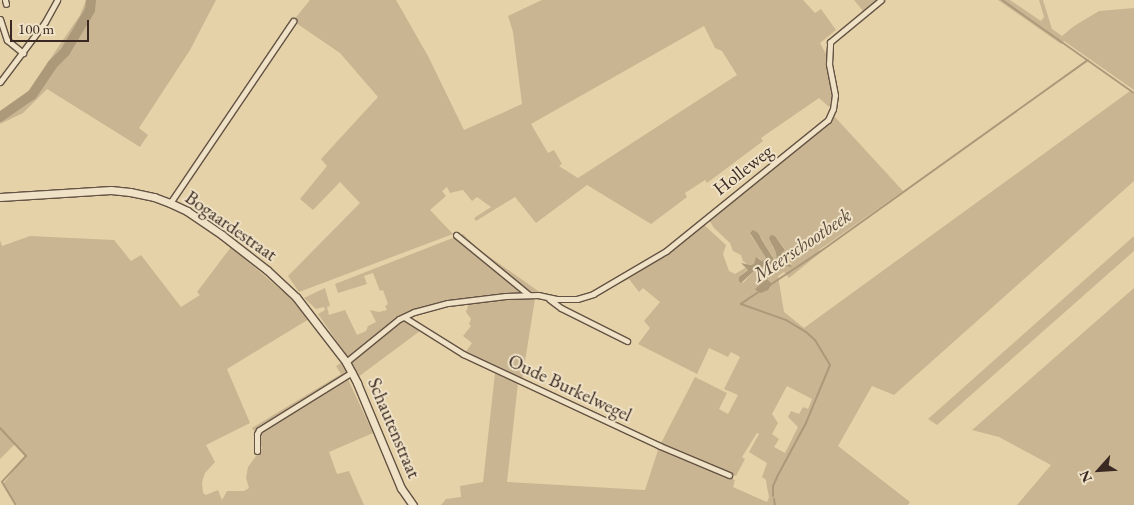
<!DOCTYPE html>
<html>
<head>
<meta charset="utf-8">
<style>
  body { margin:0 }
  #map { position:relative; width:1134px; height:505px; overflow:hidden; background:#e6d2a8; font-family:"EB Garamond",serif }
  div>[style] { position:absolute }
  .green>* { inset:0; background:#c9b591 }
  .water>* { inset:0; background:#ab997a }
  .stream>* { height:2px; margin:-1px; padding:0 1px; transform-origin:1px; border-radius:1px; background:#ab997a }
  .river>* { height:10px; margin:-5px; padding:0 5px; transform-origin:5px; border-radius:5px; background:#ab997a }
  .roads { filter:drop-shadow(1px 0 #645344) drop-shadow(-1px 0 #645344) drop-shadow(0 1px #645344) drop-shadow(0 -1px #645344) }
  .street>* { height:5px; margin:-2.5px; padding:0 2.5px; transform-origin:2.5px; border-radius:2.5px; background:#efe2c6 }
  .secondary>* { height:7px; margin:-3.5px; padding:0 3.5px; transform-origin:3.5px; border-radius:3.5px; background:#efe2c6 }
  span { translate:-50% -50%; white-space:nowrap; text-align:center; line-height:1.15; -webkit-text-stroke:4px #efe2c6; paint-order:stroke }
  .street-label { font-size:19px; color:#392922 }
  .water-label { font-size:20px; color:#5b4b3c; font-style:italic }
  .north { position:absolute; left:1074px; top:445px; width:50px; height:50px; -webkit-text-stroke:4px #efe2c6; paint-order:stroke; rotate:244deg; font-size:14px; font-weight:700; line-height:20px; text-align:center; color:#392922 }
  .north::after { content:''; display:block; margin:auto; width:18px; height:22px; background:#392922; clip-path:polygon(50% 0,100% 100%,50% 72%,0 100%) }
  .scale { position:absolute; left:10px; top:20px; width:79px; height:22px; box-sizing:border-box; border:2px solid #392922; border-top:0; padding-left:6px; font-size:15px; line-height:18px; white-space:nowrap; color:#392922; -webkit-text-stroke:4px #efe2c6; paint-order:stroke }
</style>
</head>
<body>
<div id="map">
  <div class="green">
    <div style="clip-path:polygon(86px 0,216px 0,190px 50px,139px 128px,148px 135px,140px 147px,47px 89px,23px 113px,0 124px,0 112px,27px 93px,80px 15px)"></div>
    <div style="clip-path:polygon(evenodd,310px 0,396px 0,428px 56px,464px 130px,522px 104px,513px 32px,508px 16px,542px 0,803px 0,815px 13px,821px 9px,836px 30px,820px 43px,826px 54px,832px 100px,829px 107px,819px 98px,761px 138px,763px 141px,707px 183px,705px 180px,685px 193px,687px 197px,651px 224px,587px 185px,536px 223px,515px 197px,476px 221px,474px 218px,491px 207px,477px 197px,472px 201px,463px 190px,450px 193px,447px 187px,442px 191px,446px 196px,430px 210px,453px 234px,299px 292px,288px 276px,360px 203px,340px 182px,313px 210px,300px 199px,327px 166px,321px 159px,378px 97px,340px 53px,293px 21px,310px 0,704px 26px,715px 48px,722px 51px,737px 75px,578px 178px,559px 166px,562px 164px,554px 150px,548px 153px,531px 124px,704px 26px)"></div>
    <div style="clip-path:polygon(854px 0,877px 0,863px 11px)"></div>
    <div style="clip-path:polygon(998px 0,1010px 0,1041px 21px,1044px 17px,1039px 0,1043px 0,1052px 29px,1062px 36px,1074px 26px,1099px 11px,1134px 8px,1134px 90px,1064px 41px,1061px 44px)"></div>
    <div style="clip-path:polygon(evenodd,1130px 91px,1134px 94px,1134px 181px,894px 395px,872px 386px,838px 446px,910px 502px,908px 505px,441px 505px,446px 499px,461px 497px,460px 486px,483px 482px,495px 373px,518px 383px,507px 482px,645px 490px,659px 447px,735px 480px,733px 487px,767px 502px,769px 497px,767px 487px,766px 480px,762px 477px,767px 463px,749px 452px,759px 434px,757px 433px,742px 457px,745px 459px,736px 476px,661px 443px,695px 377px,727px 393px,719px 409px,728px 414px,738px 395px,724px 389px,740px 357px,731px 352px,728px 357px,709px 348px,697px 374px,638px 344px,650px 328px,644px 321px,660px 302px,643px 288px,639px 292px,629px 279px,612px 287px,611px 285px,660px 258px,703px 224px,726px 245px,723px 254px,729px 271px,735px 274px,745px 268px,748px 269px,739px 277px,743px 283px,754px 271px,769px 264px,784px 267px,792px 264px,781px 254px,785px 249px,775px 236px,772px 246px,776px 253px,777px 261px,774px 260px,761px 237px,750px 234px,766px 258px,762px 261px,759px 258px,754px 264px,748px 265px,743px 261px,741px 255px,733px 251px,730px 243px,714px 228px,709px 220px,792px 153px,834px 116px,903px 191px,819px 250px,820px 253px,789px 278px,784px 272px,778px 276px,784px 312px,804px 328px,1130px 91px,787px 386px,812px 399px,808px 409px,803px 407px,799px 414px,791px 411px,788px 417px,798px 427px,785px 453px,774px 447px,779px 439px,772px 434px,778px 423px,772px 414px,787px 386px)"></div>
    <div style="clip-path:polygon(463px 234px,477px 248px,541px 293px,539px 300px,535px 299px,522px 380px,465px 353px,472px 343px,463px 336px,471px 326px,469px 324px,471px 319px,466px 312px,470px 299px,401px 317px,420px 331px,358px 377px,342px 349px,318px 314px,325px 310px,324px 307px,316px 309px,304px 298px,325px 288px,330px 306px,327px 307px,329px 315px,345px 310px,357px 335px,366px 331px,368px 326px,376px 322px,370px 310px,379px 312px,387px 310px,385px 306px,388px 304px,383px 290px,380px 291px,373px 273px,364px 276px,367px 284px,338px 293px,335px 284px)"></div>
    <div style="clip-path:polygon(30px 236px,114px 240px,131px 261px,141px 255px,181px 307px,200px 295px,197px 292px,231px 247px,289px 297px,309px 319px,227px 369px,250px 423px,206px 445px,215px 462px,205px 473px,202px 482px,203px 493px,206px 495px,218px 490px,222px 500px,227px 491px,244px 491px,249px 488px,246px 478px,248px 467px,262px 448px,257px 437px,259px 432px,347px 377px,373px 433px,329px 452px,337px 474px,349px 471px,364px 505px,17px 505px,3px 484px,25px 456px,15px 444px,0 459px,0 240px,2px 246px)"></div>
    <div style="clip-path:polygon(1134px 236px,1134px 251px,937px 425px,928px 419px)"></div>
    <div style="clip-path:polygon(1134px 288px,1134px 505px,1017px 505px,1051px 465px,999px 437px,972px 430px)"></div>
    <div style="clip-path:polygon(341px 363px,347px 373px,254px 431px,252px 428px,341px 374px,336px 366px)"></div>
  </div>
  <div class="water">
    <div style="clip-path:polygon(753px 230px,758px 233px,774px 260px,777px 261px,776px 253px,769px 238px,771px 235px,775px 236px,785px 250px,781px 254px,792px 267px,769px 264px,754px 271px,741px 283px,739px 281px,739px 277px,748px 270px,741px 263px,750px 265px,754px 264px,756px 257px,762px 261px,766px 258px,750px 233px)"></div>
    <div style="clip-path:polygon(767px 279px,772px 284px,768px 290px,761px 293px,757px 291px,755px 289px)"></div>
  </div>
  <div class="stream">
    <div style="left:1002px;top:0;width:161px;rotate:35.2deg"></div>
    <div style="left:770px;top:285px;width:61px;rotate:-33.7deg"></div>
    <div style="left:821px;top:251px;width:328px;rotate:-35.6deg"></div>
    <div style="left:760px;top:291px;width:23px;rotate:146deg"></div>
    <div style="left:741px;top:304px;width:48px;rotate:19.6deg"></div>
    <div style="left:786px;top:320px;width:23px;rotate:31deg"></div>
    <div style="left:806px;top:332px;width:12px;rotate:42deg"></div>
    <div style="left:815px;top:340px;width:29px;rotate:59deg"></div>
    <div style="left:830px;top:365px;width:63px;rotate:112.5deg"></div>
    <div style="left:806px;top:423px;width:59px;rotate:118.3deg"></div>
    <div style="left:778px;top:475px;width:12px;rotate:114deg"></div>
    <div style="left:773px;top:486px;width:10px;rotate:90deg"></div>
    <div style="left:0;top:428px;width:38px;rotate:47deg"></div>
    <div style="left:26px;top:456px;width:35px;rotate:133deg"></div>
    <div style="left:2px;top:482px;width:27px;rotate:59deg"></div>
    <div style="left:774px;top:499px;width:6px;rotate:81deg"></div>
  </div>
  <div class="river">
    <div style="left:0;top:117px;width:39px;rotate:-35deg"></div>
    <div style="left:32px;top:95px;width:36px;rotate:-56deg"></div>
    <div style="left:52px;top:65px;width:18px;rotate:-45deg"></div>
    <div style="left:65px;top:52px;width:49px;rotate:-59.2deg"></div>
    <div style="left:90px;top:10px;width:10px;rotate:-84deg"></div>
  </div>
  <div class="roads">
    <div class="street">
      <div style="left:5px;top:0;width:4px;rotate:76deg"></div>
      <div style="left:0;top:19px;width:22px;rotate:72deg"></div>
      <div style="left:7px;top:40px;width:21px;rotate:39deg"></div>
      <div style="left:0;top:82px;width:75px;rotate:-53.1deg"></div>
      <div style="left:45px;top:22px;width:25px;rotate:-61deg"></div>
      <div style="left:170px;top:203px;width:220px;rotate:-55.9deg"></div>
      <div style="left:456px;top:235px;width:94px;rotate:39.4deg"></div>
      <div style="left:549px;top:299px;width:15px;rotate:37deg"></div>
      <div style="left:561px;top:308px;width:74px;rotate:26.6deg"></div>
      <div style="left:404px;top:317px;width:70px;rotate:32.1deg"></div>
      <div style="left:463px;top:354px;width:217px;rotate:25deg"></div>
      <div style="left:660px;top:446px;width:75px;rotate:22.8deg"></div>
      <div style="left:346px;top:362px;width:68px;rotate:-39.1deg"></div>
      <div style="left:399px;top:319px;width:17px;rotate:-25deg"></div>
      <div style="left:414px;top:312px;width:35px;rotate:-15deg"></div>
      <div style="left:448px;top:303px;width:58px;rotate:-6.9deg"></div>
      <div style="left:506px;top:296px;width:32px;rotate:-2deg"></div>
      <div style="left:538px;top:295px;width:19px;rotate:12deg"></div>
      <div style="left:557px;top:299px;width:20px"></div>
      <div style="left:577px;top:299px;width:17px;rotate:-17deg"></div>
      <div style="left:593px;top:294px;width:85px;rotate:-30.5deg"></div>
      <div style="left:666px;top:251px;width:208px;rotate:-39deg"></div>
      <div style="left:828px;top:120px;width:12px;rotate:-66deg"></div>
      <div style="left:833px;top:109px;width:14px;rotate:-82deg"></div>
      <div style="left:835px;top:95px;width:32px;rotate:-101deg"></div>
      <div style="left:829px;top:64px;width:22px;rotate:-87deg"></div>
      <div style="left:830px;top:42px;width:66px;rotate:-39.5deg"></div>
      <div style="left:257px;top:451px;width:17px;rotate:-90deg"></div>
      <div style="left:257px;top:434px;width:4px;rotate:-63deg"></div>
      <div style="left:259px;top:430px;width:110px;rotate:-31.9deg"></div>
    </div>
    <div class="secondary">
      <div style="left:0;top:197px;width:111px;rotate:-3.6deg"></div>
      <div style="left:111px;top:190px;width:19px;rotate:6deg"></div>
      <div style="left:130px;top:192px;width:25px;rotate:12deg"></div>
      <div style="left:154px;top:197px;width:17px;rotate:21deg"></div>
      <div style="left:170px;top:203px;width:19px;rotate:25deg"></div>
      <div style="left:187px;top:211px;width:42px;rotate:34.4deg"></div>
      <div style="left:222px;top:235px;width:57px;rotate:37.9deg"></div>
      <div style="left:267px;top:270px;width:40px;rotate:43deg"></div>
      <div style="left:296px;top:297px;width:82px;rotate:52.4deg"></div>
      <div style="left:346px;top:362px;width:24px;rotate:62deg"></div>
      <div style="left:357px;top:383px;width:114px;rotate:67.3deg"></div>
      <div style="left:401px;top:488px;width:21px;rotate:55deg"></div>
    </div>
  </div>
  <div class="street-label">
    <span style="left:743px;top:170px;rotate:-38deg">Holleweg</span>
    <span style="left:231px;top:226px;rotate:35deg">Bogaardestraat</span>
    <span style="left:570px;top:388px;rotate:25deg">Oude Burkelwegel</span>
    <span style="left:394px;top:428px;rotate:67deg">Schautenstraat</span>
  </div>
  <div class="water-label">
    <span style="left:802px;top:245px;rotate:-34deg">Meerschootbeek</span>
  </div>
  <div class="north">N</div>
  <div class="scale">100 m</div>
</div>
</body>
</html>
